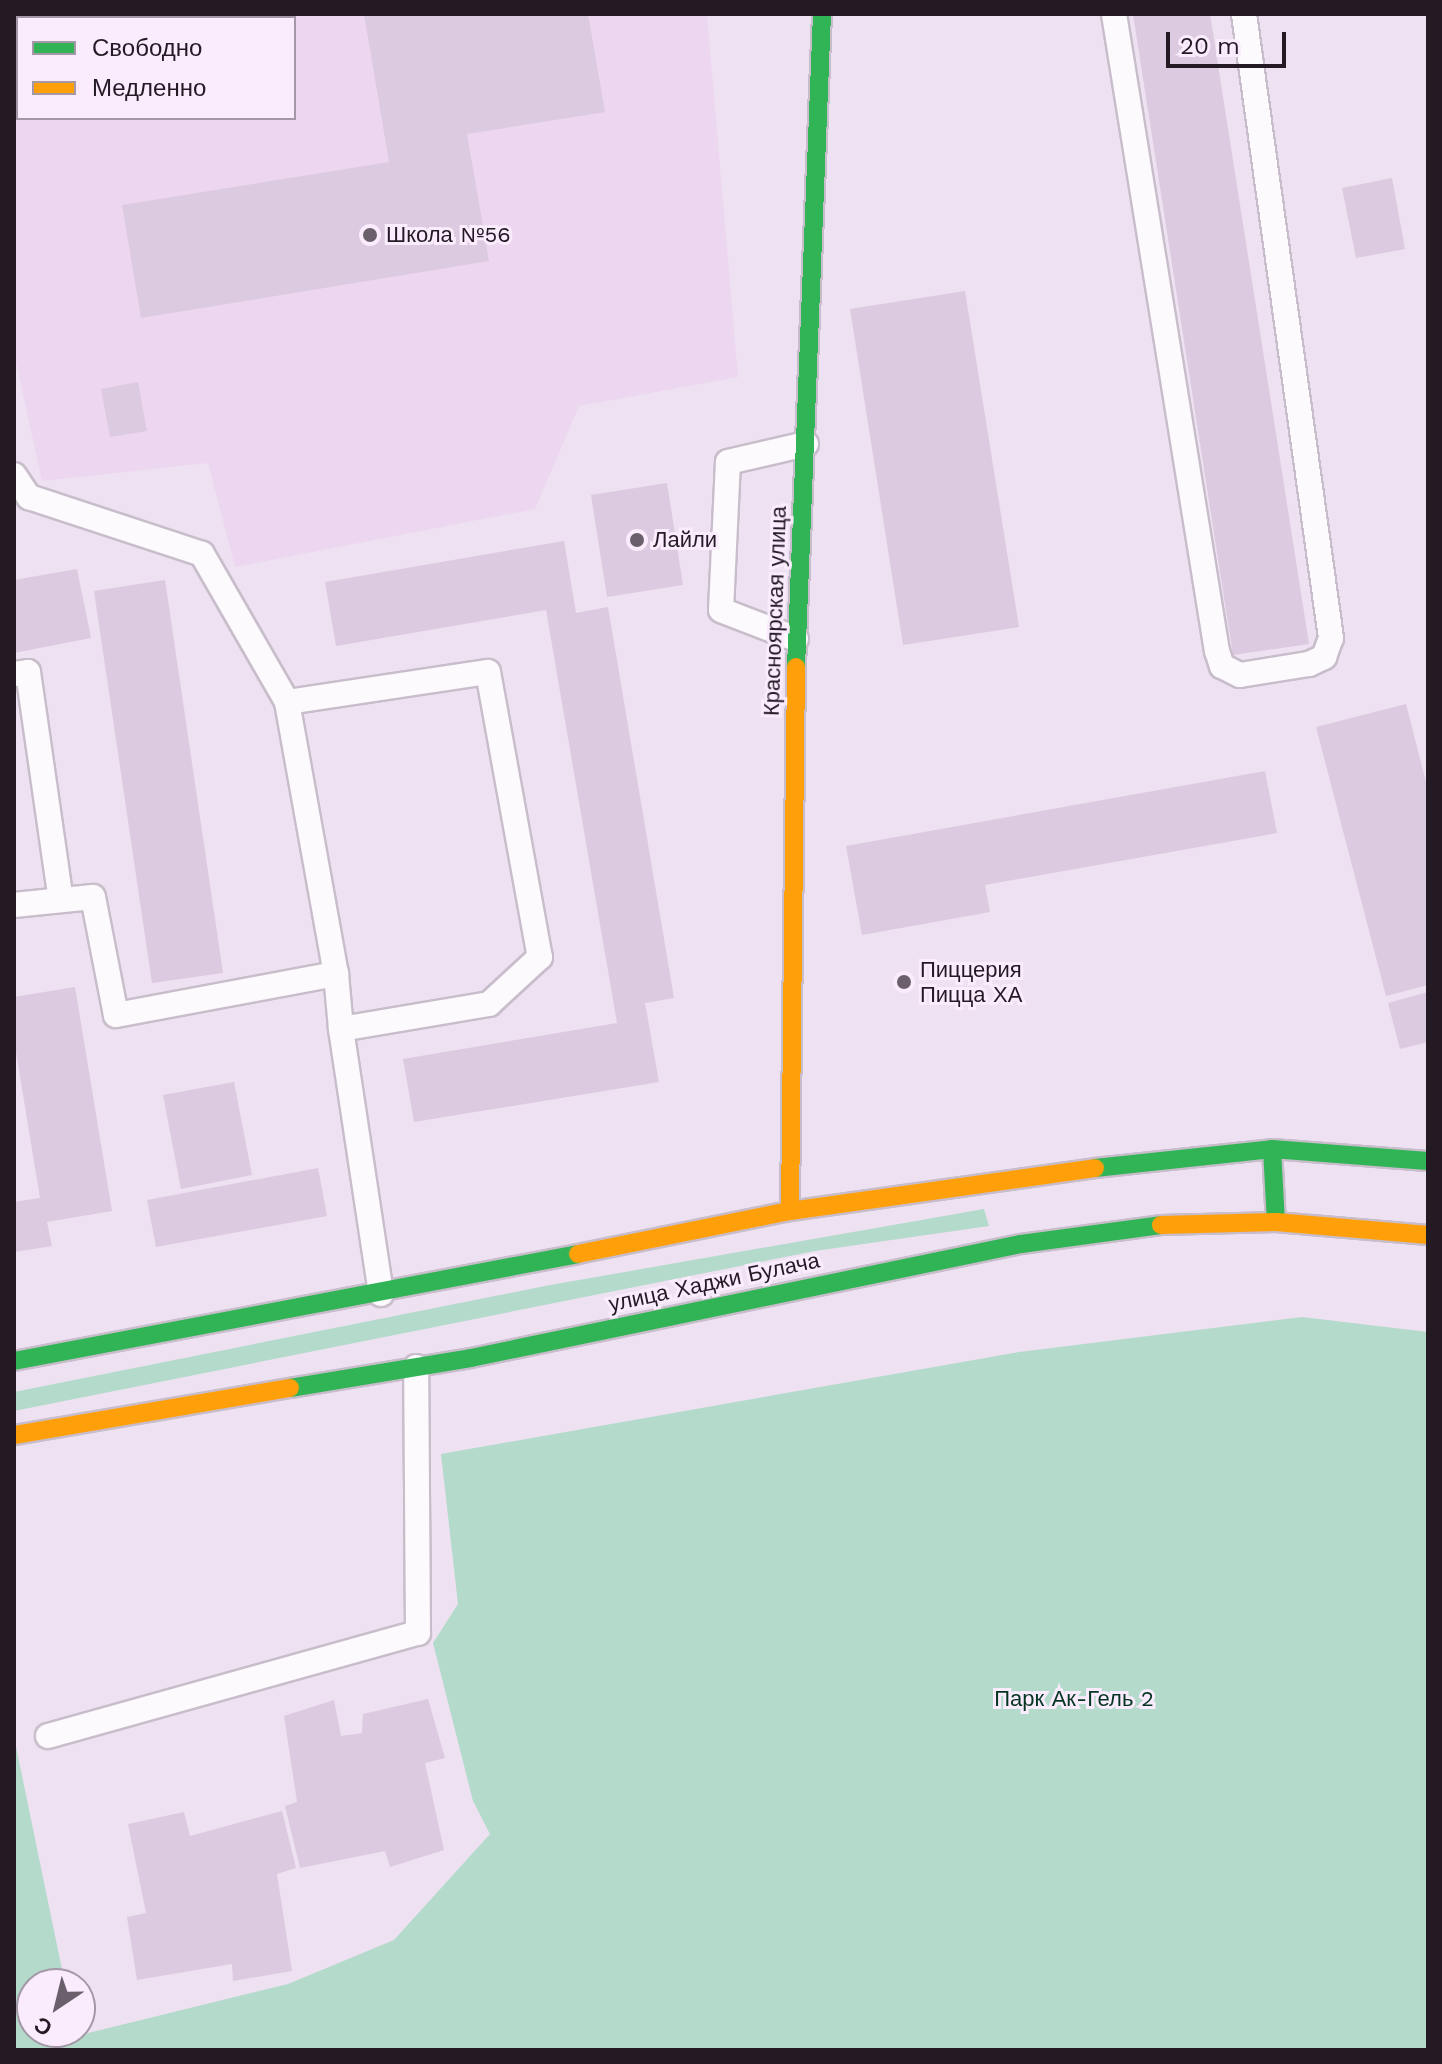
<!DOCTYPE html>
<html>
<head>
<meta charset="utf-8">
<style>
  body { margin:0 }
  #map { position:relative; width:1442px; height:2064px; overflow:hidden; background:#eee1f1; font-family:"Work Sans",sans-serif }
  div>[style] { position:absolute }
  .built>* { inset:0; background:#ecd6f0 }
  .green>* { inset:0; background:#b3daca }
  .building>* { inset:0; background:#dccae0 }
  .roads { filter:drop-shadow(2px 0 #c8bdca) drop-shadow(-2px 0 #c8bdca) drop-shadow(0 2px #c8bdca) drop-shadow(0 -2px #c8bdca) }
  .lane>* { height:24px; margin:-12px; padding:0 12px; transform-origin:12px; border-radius:12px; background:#fcfafd }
  .fast>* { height:18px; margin:-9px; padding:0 9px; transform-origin:9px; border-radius:9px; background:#30b455 }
  .slow>* { height:18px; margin:-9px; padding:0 9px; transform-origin:9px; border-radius:9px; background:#ff9f0a }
  .dots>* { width:22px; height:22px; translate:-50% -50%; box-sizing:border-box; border:4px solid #faecfd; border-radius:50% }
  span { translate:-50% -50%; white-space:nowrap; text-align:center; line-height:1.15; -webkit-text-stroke:6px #faecfd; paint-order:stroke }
  .poi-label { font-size:22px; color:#231a24 }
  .left { translate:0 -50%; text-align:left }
  .street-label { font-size:22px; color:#231a24 }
  .park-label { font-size:22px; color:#053521 }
  .frame { position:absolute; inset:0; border:16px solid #231a24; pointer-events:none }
  .legend { position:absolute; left:16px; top:16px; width:280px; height:104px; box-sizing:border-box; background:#faecfd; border:2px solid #a498a6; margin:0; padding:10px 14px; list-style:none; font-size:24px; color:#231a24 }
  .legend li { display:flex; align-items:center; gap:16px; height:40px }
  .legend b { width:40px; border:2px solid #a498a6 }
  .north { position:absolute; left:16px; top:1968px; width:80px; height:80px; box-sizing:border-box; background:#faecfd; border:2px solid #a498a6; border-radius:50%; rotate:215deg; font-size:22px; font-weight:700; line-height:32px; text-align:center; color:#231a24 }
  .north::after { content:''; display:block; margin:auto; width:28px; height:36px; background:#6a606c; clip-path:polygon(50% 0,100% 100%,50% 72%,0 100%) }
  .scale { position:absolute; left:1166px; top:32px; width:120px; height:36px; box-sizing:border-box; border:4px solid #231a24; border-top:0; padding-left:10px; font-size:24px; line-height:28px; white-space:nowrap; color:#231a24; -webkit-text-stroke:6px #faecfd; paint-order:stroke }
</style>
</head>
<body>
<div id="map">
  <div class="built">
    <div style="clip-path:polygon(evenodd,14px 14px,707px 14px,738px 377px,579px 406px,535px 509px,235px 567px,208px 463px,42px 481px,14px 353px,14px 14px,18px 18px,294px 18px,294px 118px,18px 118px,18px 18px)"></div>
  </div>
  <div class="green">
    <div style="clip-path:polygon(984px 1209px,989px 1226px,815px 1251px,14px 1411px,14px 1392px,545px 1286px)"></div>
    <div style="clip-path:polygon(1302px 1317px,1428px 1332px,1428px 2050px,14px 2050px,14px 1737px,65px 1984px,32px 1984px,32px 2032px,74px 2032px,76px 2036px,288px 1984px,394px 1940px,490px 1834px,473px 1801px,433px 1643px,458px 1604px,441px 1454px,1019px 1352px)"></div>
  </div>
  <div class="building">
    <div style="clip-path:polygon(364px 14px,588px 14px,605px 112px,467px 134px,489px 261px,141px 318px,122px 205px,389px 162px)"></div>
    <div style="clip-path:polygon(1133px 14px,1210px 14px,1309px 644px,1233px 655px)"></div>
    <div style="clip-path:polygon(1392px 178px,1405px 249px,1356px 258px,1342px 188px)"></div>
    <div style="clip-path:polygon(965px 291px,1019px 627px,903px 645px,850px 309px)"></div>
    <div style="clip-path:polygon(138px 382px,147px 431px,110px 437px,101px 389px)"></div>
    <div style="clip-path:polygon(667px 483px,683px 585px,607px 597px,591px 495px)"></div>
    <div style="clip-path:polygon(564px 541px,576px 613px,608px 607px,674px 998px,645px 1003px,659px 1082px,414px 1122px,403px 1059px,617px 1023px,546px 610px,336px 646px,325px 582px)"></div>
    <div style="clip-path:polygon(77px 569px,91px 638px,14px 653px,14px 580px)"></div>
    <div style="clip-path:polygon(165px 580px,223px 973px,152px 983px,94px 591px)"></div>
    <div style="clip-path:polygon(1406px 704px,1428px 790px,1428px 985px,1386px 996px,1316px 727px)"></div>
    <div style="clip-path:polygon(1265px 771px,1277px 833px,985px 885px,990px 912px,862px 935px,846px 846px)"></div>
    <div style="clip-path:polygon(75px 987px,112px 1211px,47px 1222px,52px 1246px,14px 1252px,14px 1202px,40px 1198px,14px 1040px,14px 997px)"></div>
    <div style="clip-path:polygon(1428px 992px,1428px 1042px,1400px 1049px,1388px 1003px)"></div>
    <div style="clip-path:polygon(234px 1082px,252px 1175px,181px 1189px,163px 1095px)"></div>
    <div style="clip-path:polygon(318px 1168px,327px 1216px,156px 1247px,147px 1200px)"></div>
    <div style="clip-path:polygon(428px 1699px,445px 1758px,425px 1763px,444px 1850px,390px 1867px,385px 1851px,300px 1868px,285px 1806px,297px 1802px,284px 1716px,334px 1700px,341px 1736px,362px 1733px,363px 1714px)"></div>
    <div style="clip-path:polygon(282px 1811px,296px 1868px,277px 1874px,292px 1971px,233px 1981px,232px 1964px,137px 1980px,127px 1917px,146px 1913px,128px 1824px,184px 1812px,190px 1836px)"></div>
  </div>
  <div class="roads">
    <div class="lane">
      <div style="left:1114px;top:14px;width:645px;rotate:80.82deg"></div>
      <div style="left:1217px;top:651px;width:16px;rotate:72deg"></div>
      <div style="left:1222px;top:666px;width:20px;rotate:27deg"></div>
      <div style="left:1240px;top:675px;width:70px;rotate:-9.1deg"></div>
      <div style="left:1309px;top:664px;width:17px;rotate:-25deg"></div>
      <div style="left:1324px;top:657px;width:20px;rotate:-70deg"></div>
      <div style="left:1331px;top:638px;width:630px;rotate:-97.94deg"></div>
      <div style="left:14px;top:475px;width:27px;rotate:56deg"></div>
      <div style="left:29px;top:497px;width:182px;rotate:18.2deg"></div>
      <div style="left:202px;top:554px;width:171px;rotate:60.1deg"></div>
      <div style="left:287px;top:702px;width:203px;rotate:-8.5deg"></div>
      <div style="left:488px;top:672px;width:290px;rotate:79.7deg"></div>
      <div style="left:540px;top:957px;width:69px;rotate:137.3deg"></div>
      <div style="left:489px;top:1004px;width:150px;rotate:170.4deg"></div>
      <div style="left:341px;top:1029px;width:268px;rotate:81.4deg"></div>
      <div style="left:796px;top:639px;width:80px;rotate:-158.9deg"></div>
      <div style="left:721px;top:610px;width:148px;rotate:-87.3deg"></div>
      <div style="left:728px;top:462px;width:80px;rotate:-13deg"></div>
      <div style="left:14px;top:674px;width:14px;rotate:-8deg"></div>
      <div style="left:28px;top:672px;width:230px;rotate:81.8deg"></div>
      <div style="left:287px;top:702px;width:276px;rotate:79.8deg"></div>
      <div style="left:336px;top:974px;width:55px;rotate:84.8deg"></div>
      <div style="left:14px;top:905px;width:79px;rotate:-5.8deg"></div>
      <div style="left:93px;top:897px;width:120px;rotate:79deg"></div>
      <div style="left:116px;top:1015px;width:224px;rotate:-10.6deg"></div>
      <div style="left:48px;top:1736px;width:384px;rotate:-15.6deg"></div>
      <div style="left:418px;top:1633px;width:266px;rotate:-90.4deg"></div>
    </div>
    <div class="fast">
      <div style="left:796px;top:667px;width:654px;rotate:-87.72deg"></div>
      <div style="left:1272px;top:1149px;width:73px;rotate:86.9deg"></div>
      <div style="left:1095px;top:1168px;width:178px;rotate:-6.1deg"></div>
      <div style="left:1272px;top:1149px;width:156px;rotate:4.4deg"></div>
      <div style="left:14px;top:1361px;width:574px;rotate:-10.74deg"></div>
      <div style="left:290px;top:1388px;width:183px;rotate:-9.4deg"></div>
      <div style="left:471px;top:1358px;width:562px;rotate:-11.71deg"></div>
      <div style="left:1021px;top:1244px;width:141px;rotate:-7.7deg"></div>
    </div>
    <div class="slow">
      <div style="left:790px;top:1211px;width:544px;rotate:-89.37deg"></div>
      <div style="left:1161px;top:1225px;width:115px;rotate:-1.5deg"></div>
      <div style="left:1276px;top:1222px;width:153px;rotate:4.9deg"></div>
      <div style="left:578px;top:1254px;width:216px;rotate:-11.5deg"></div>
      <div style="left:790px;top:1211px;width:308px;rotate:-8deg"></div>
      <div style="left:14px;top:1435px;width:280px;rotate:-9.7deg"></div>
    </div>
  </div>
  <div class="dots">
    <div style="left:370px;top:235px;background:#6a606c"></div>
    <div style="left:637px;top:540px;background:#6a606c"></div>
    <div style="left:904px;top:982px;background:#6a606c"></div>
  </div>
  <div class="poi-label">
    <span class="left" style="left:386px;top:235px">Школа №56</span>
    <span class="left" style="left:653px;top:540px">Лайли</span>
    <span class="left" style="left:920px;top:982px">Пиццерия<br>Пицца ХА</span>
  </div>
  <div class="street-label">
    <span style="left:775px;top:611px;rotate:-88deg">Красноярская улица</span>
    <span style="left:714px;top:1282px;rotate:-12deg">улица Хаджи Булача</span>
  </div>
  <div class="park-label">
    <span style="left:1074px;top:1699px">Парк Ак-Гель 2</span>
  </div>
  <div class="frame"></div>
  <ul class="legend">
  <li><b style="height:10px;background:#30b455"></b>Свободно</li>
  <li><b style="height:10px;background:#ff9f0a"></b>Медленно</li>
  </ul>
  <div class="north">С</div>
  <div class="scale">20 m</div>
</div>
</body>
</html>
